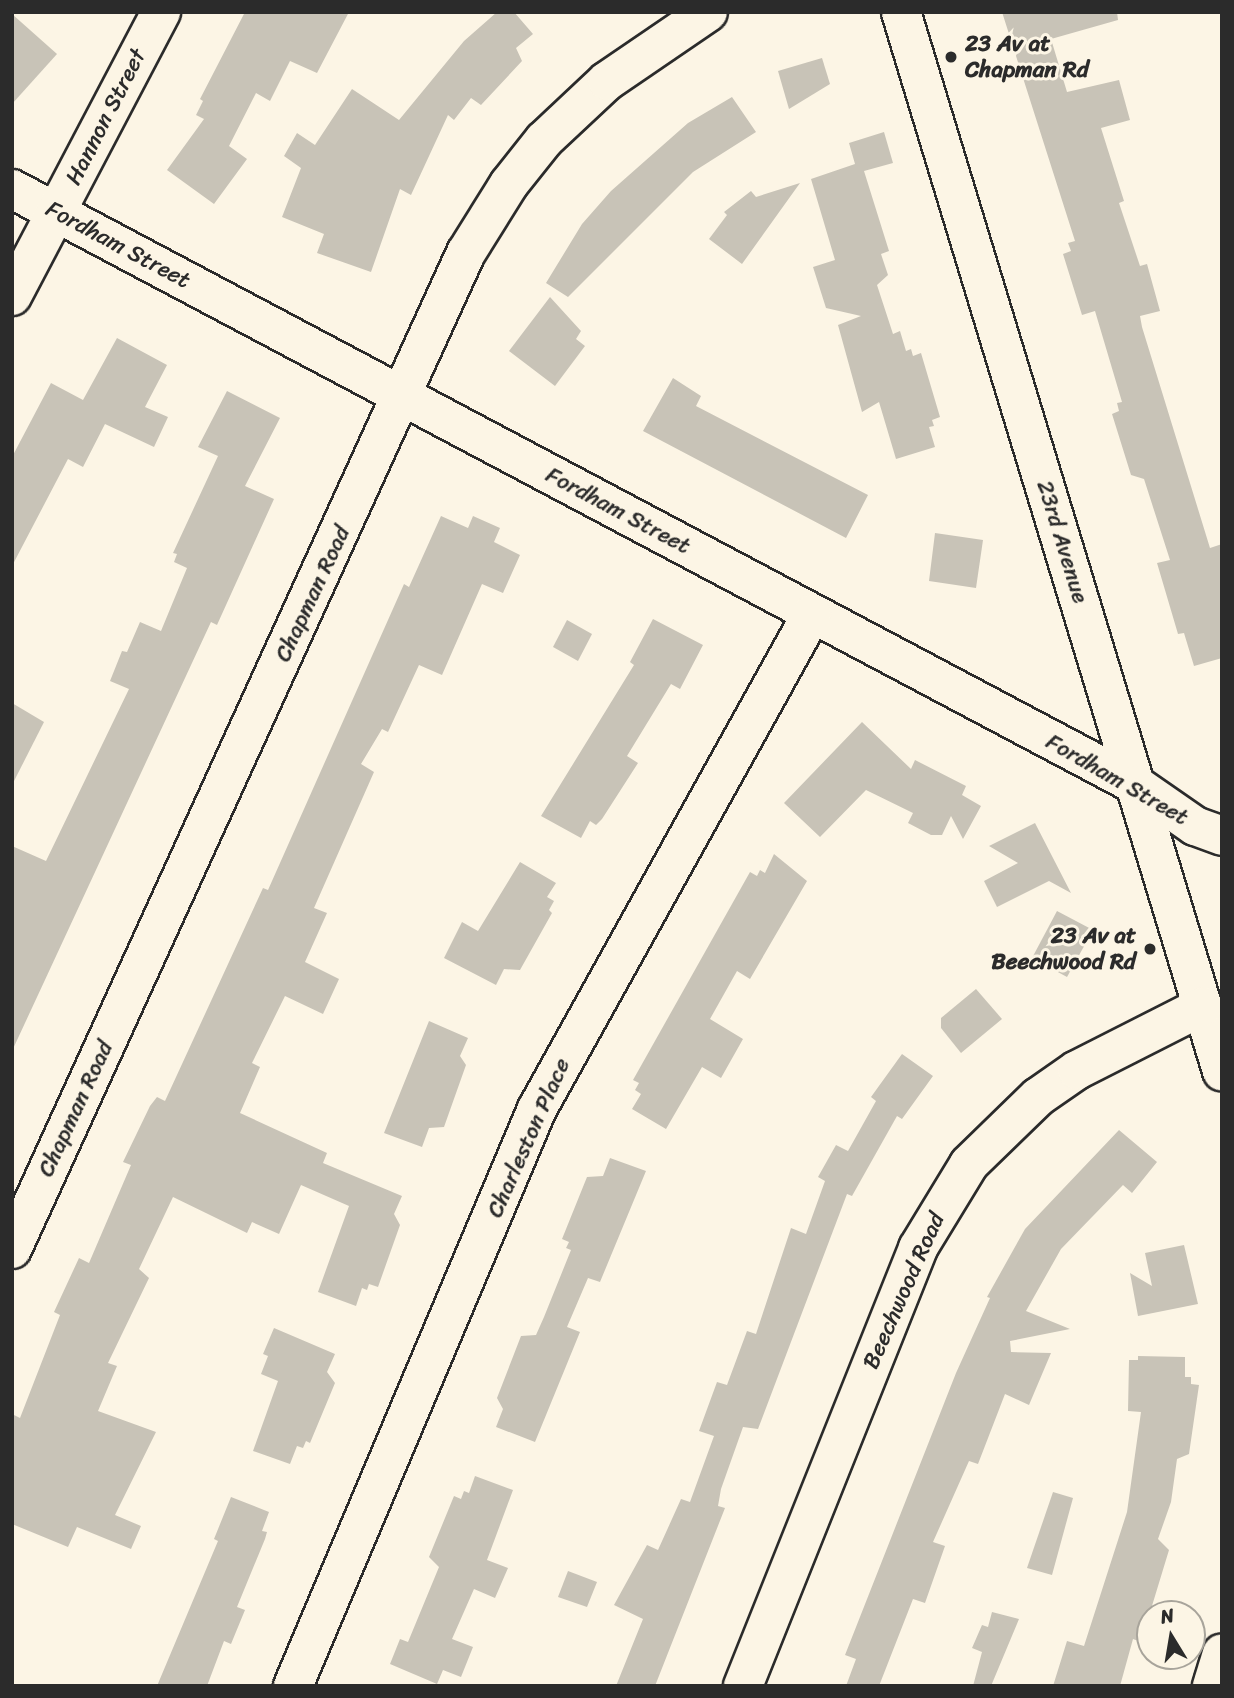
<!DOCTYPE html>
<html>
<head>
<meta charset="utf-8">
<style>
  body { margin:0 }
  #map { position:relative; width:1234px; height:1698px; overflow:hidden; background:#fcf5e5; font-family:Sriracha,sans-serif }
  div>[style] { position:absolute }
  .building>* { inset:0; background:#c8c3b7 }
  .roads { filter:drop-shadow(2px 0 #2b2b2b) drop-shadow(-2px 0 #2b2b2b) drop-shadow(0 2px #2b2b2b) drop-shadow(0 -2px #2b2b2b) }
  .minor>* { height:38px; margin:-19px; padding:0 19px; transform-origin:19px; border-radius:19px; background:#fcf5e5 }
  .dots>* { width:19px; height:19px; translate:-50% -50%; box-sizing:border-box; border:4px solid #fcf5e5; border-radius:50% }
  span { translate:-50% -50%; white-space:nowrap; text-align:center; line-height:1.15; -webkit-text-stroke:6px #fcf5e5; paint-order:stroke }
  .poi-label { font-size:23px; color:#2b2b2b; font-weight:700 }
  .left { translate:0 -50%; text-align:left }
  .right { translate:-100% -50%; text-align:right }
  .street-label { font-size:23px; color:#2b2b2b }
  .frame { position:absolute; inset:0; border:14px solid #2b2b2b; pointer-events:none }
  .north { position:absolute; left:1136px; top:1600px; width:70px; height:70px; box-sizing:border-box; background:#fcf5e5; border:2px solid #a8a49b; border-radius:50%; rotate:349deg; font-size:19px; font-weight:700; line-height:28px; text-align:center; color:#2b2b2b }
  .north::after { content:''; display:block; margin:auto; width:24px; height:32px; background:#2b2b2b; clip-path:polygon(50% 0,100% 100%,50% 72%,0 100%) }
</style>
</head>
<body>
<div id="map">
  <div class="building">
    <div style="clip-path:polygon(245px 12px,349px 12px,317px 73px,290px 61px,270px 101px,256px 93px,229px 146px,247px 159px,214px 204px,167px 170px,204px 119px,196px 115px,203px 101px,200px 99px)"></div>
    <div style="clip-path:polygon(497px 12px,514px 12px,533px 34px,516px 48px,522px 61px,481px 105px,471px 98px,454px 120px,448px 115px,411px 195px,400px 189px,371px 272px,317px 253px,324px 234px,282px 217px,301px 168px,284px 156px,297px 133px,315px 145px,352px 89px,399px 120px,464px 41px)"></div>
    <div style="clip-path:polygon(1002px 12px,1117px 12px,1118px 20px,1051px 39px,1067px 92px,1119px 80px,1130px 120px,1101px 128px,1124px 201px,1119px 203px,1140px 266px,1147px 264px,1160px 311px,1140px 316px,1142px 327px,1210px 548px,1222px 544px,1222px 658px,1194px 666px,1184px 633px,1178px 634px,1157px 563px,1170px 560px,1144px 479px,1131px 475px,1112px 414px,1119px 411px,1117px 403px,1122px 402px,1095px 311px,1082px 315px,1063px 254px,1071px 251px,1068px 243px,1075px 241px)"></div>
    <div style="clip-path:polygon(12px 14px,57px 54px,12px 104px)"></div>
    <div style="clip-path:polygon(822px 58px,830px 84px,789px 109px,778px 71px)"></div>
    <div style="clip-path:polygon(732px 97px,756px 132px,693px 172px,568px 297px,546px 283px,582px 224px,611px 191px,688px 123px)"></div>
    <div style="clip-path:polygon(884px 132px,893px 163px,864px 171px,889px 251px,881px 254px,888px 275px,877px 285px,893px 334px,900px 331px,906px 351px,911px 349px,913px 356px,921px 353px,940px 417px,932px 420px,934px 426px,929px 427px,935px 447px,896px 459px,879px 402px,862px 412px,838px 325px,861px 316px,826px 308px,813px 267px,835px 260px,811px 179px,855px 164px,849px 143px)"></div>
    <div style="clip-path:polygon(800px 183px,742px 264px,709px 239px,727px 215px,724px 212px,751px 191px,756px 197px)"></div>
    <div style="clip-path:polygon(550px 297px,581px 331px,576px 339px,585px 346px,555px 386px,509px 351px)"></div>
    <div style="clip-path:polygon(117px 338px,167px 365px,145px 407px,168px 417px,154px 447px,105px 424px,83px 467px,68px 459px,12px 566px,12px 457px,51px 383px,83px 400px)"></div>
    <div style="clip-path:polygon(673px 378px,701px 396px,696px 406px,868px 495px,846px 538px,643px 431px)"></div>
    <div style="clip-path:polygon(227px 391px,280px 418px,245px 486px,274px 499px,217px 625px,211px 622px,12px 1051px,12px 846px,46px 861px,129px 689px,110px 681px,122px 651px,127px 652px,140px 622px,161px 631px,187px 568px,174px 562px,177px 554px,173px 553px,218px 456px,198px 447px)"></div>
    <div style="clip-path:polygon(441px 516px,468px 528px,473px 516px,500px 528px,494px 542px,520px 555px,503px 593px,482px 584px,442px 675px,419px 665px,388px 732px,382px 729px,361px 764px,374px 772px,314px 908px,327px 913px,305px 962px,339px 979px,323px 1014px,285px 996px,252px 1063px,260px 1067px,240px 1113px,327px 1153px,323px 1163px,402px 1196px,394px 1214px,400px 1225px,378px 1287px,369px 1284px,367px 1290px,362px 1288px,356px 1306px,318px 1292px,349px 1206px,301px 1185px,279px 1234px,252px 1222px,247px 1233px,173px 1197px,139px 1269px,149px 1278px,108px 1363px,117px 1366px,98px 1411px,156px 1432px,115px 1515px,141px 1526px,131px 1549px,77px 1527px,68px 1547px,12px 1524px,12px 1414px,20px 1418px,60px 1315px,54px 1312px,79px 1258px,89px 1263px,131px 1165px,123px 1162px,150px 1106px,157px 1097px,165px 1101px,263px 888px,268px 890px,404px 584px,409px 587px)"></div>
    <div style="clip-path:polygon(935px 533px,983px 540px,976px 588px,929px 581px)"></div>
    <div style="clip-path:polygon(653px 619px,703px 645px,680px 689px,671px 684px,627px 756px,638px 763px,602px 819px,596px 825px,590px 821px,581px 838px,541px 816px,634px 665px,630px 662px)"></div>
    <div style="clip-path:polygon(567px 620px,592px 634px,578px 661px,553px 647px)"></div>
    <div style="clip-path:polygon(12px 703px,44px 722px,12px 785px)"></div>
    <div style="clip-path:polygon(862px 722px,911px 769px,915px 760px,966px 786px,962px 795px,981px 806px,963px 839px,951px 816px,942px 835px,931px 835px,908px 823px,913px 813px,866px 790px,820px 837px,784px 803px)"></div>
    <div style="clip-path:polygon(1035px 823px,1071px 893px,1049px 881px,997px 907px,984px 881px,1018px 863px,989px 846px)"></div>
    <div style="clip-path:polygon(774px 854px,807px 881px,750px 979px,737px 971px,710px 1019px,743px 1039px,721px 1078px,702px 1067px,666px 1129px,632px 1109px,641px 1094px,635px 1090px,639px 1083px,633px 1080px,750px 872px,757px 876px,760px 870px,765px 873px)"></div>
    <div style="clip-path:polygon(520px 862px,556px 883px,547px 897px,554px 901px,549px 910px,552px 913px,520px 970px,504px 969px,496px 985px,444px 958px,462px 922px,478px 931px)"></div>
    <div style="clip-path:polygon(1057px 911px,1093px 930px,1067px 977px,1032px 958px)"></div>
    <div style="clip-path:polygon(976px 989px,1002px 1019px,961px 1053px,941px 1028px,941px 1018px)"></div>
    <div style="clip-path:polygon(429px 1021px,468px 1038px,460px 1056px,466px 1065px,444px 1127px,429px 1128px,422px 1147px,384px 1133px)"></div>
    <div style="clip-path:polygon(902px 1054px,933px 1076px,902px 1119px,897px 1116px,852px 1196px,847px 1194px,758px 1429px,743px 1427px,721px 1489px,718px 1506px,725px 1508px,655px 1686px,616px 1686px,643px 1619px,614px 1605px,647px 1545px,658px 1550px,681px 1499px,690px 1502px,714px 1436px,699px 1431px,717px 1382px,727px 1385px,747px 1331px,756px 1334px,791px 1228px,806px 1234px,825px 1181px,818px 1177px,836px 1145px,848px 1151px,876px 1101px,871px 1097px)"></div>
    <div style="clip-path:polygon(1119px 1130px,1157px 1162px,1132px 1193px,1123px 1185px,1061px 1249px,1026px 1311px,1070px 1329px,1010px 1341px,1011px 1352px,1051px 1353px,1029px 1405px,1005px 1394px,978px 1464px,969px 1461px,933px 1542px,945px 1546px,925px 1603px,913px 1599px,879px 1686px,846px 1686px,856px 1659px,845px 1655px,956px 1373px,990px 1298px,987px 1297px,1025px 1229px)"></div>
    <div style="clip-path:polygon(610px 1158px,646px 1171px,600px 1282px,588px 1278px,567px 1327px,580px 1332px,535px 1442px,496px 1427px,503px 1409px,497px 1398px,521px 1336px,536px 1335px,544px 1317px,571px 1250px,566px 1248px,569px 1242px,562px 1239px,587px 1177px,603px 1176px)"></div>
    <div style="clip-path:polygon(1184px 1245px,1198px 1304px,1138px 1316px,1130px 1273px,1152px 1286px,1145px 1253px)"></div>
    <div style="clip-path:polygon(274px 1328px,335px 1354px,327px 1372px,335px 1383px,310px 1443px,306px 1441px,303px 1448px,297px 1446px,290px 1464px,253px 1451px,278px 1381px,261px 1374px,268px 1356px,263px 1354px)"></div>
    <div style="clip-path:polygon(1138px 1356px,1185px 1357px,1185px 1377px,1191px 1377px,1191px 1384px,1199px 1385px,1189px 1454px,1177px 1459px,1171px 1502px,1158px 1539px,1169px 1550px,1141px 1642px,1133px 1639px,1120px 1686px,1053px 1686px,1067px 1641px,1084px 1646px,1127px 1512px,1141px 1412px,1128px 1411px,1129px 1360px,1138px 1360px)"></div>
    <div style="clip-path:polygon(475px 1476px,513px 1490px,487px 1560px,508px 1568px,495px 1598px,474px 1589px,452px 1639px,473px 1647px,461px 1677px,443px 1670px,437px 1684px,390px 1664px,400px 1639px,408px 1642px,439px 1567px,429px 1557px,454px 1496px,461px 1499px,464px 1491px,469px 1493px)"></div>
    <div style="clip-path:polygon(1053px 1492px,1073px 1498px,1052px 1575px,1027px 1568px)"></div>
    <div style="clip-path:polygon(231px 1497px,269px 1512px,262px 1531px,267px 1532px,265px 1539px,237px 1607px,245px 1610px,231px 1644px,224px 1641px,207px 1686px,157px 1686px,218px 1541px,214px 1539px)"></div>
    <div style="clip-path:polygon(568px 1571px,597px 1582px,587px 1607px,558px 1597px)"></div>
    <div style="clip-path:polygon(992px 1612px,1019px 1619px,991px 1686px,973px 1686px,982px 1652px,972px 1648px,982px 1625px,988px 1627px)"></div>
  </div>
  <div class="roads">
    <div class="minor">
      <div style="left:901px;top:12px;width:1107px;rotate:73.14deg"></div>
      <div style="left:12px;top:189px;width:1272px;rotate:27.93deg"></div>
      <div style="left:1136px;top:785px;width:72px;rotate:34.8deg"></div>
      <div style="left:1195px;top:826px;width:29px;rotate:20deg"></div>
      <div style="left:12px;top:296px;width:321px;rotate:-62.3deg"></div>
      <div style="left:12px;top:1249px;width:1095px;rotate:-65.5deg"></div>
      <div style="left:466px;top:253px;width:81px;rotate:-58.1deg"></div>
      <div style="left:509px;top:184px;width:56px;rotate:-51.5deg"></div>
      <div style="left:544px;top:140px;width:86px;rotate:-43.1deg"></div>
      <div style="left:607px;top:81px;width:122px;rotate:-34.3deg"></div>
      <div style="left:293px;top:1686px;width:626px;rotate:-67.08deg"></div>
      <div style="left:537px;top:1109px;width:566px;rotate:-60.95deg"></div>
      <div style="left:743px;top:1686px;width:472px;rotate:-68.2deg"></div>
      <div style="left:918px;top:1248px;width:98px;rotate:-58.7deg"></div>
      <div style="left:969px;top:1164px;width:96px;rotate:-44.2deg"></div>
      <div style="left:1038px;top:1097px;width:47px;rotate:-34.7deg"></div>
      <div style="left:1077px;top:1070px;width:141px;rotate:-26.9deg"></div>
      <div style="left:1212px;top:1686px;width:34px;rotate:-73deg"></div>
    </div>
  </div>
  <div class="dots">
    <div style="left:951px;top:57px;background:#2b2b2b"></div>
    <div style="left:1150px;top:949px;background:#2b2b2b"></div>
  </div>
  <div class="poi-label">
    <span class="left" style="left:965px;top:57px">23 Av at<br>Chapman Rd</span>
    <span class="right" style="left:1136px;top:949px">23 Av at<br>Beechwood Rd</span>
  </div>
  <div class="street-label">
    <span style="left:106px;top:117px;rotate:-63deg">Hannon Street</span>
    <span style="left:118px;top:245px;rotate:28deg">Fordham Street</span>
    <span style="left:618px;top:511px;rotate:28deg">Fordham Street</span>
    <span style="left:1062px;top:542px;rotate:73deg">23rd Avenue</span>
    <span style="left:313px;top:594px;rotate:-65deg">Chapman Road</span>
    <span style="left:1117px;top:780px;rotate:30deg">Fordham Street</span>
    <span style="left:76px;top:1109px;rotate:-65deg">Chapman Road</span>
    <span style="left:529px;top:1138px;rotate:-66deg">Charleston Place</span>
    <span style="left:904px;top:1291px;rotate:-66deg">Beechwood Road</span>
  </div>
  <div class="frame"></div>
  <div class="north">N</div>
</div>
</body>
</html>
